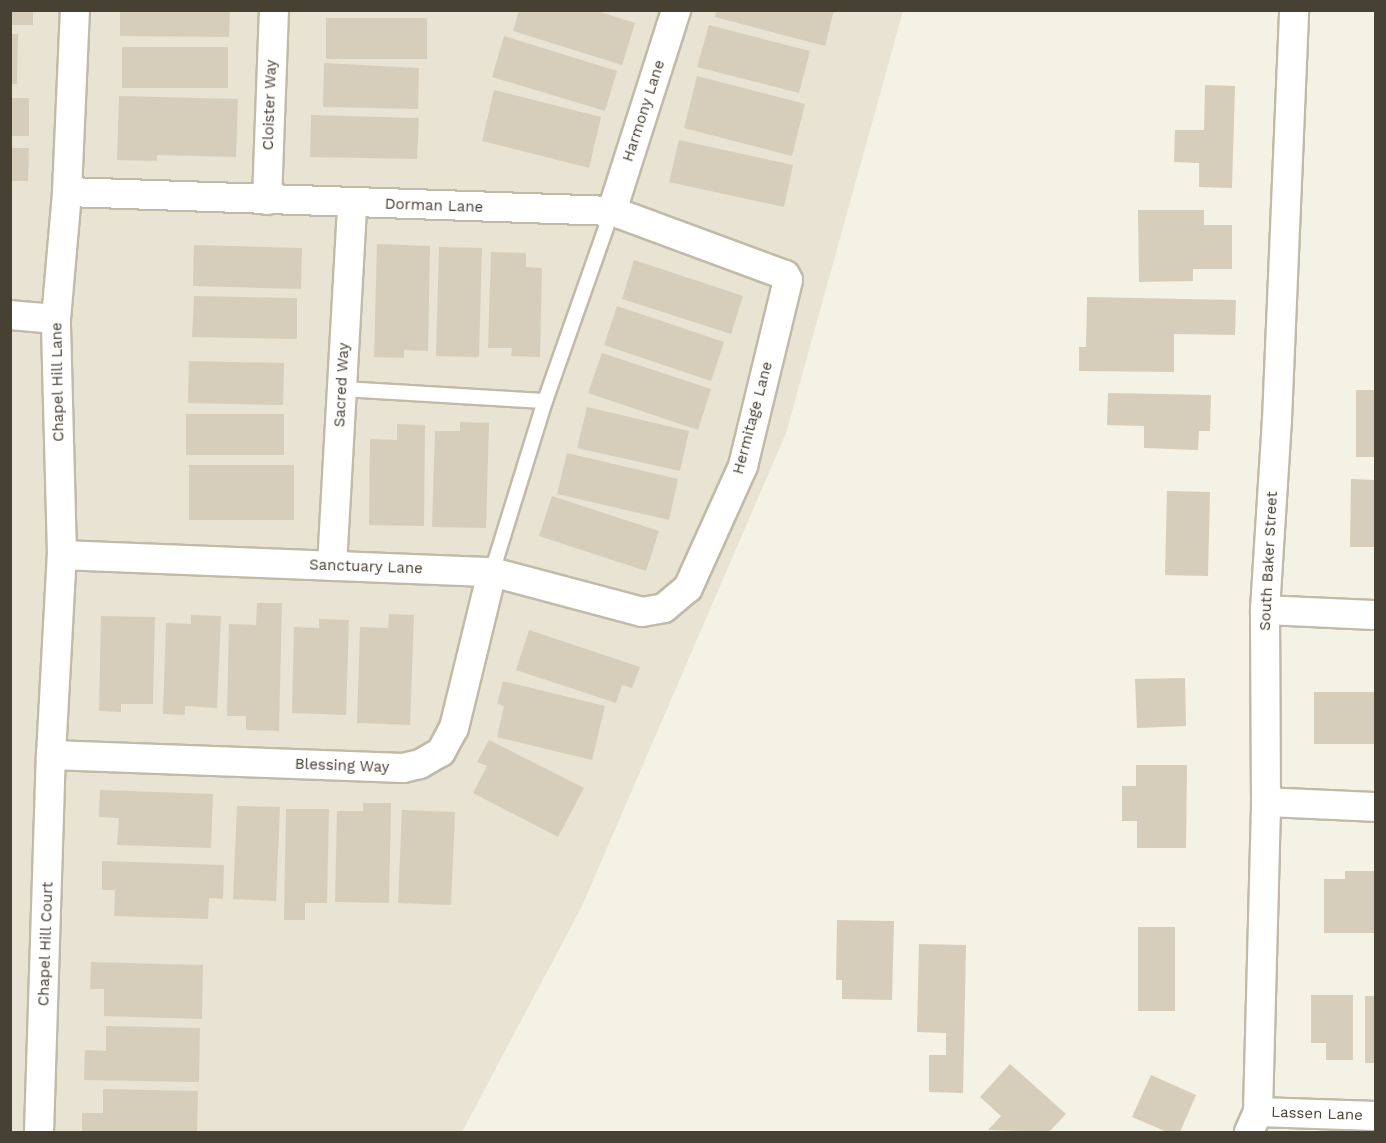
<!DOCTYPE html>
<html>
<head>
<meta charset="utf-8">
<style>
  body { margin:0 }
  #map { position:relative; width:1386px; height:1143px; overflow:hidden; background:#f4f1e5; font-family:"Work Sans",sans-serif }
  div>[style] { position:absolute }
  .residential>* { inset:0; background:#e8e3d3 }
  .building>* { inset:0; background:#d6ceba }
  .roads { filter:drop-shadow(2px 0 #c0baa7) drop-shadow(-2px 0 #c0baa7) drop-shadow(0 2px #c0baa7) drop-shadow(0 -2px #c0baa7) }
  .lane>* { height:14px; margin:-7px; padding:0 7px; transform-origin:7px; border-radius:7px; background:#fff }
  .street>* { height:28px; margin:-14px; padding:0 14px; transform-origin:14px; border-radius:14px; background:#fff }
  span { translate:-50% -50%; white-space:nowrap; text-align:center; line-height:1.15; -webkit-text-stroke:4.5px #fff; paint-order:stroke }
  .street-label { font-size:15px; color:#474134 }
  .frame { position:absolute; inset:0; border:12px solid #474134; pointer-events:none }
</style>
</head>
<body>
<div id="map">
  <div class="residential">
    <div style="clip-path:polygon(10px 11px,903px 11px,786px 433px,582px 906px,462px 1132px,11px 1132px)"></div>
  </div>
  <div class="building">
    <div style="clip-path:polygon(10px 10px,33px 10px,33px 25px,10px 25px)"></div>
    <div style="clip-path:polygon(120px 10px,230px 10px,229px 37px,120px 36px)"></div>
    <div style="clip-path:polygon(519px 10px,594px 10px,635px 23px,622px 65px,513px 31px)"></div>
    <div style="clip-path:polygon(717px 10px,834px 10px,825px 46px,715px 17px)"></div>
    <div style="clip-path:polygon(326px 18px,427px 18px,427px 59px,326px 59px)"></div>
    <div style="clip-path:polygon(709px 25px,810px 51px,799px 93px,697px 67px)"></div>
    <div style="clip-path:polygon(10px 34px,18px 34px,17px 84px,10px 84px)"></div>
    <div style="clip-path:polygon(504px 36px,617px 71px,605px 111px,492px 77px)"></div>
    <div style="clip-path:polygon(122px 47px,228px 47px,228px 88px,122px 88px)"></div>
    <div style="clip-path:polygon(324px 63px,419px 68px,418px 109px,323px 107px)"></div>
    <div style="clip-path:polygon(697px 76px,805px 104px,792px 156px,684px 128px)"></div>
    <div style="clip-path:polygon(1205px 85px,1235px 86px,1232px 188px,1199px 187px,1199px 163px,1174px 162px,1175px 130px,1204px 130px)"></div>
    <div style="clip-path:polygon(494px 90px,601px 117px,589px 168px,482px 141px)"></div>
    <div style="clip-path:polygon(119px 96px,238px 99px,236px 157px,157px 155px,157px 161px,117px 160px)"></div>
    <div style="clip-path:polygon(10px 98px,29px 98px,29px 136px,10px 136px)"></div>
    <div style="clip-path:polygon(311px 115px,419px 118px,417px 159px,310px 157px)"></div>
    <div style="clip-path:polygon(679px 140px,793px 165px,784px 207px,669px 182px)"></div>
    <div style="clip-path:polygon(10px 148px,29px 148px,28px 181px,10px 181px)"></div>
    <div style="clip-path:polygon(1138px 210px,1204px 210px,1204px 225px,1232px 225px,1232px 269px,1193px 269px,1193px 281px,1139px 282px)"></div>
    <div style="clip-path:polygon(377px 244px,430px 246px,428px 351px,404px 350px,404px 358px,374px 357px)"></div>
    <div style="clip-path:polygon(194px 245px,302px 248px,301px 289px,193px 286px)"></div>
    <div style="clip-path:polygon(439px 247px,482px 248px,479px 357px,436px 356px)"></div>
    <div style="clip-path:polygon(491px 252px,526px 253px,526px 267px,542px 268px,540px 357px,511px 356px,512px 348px,488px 348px)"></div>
    <div style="clip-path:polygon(634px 260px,743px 296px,731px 334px,622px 299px)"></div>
    <div style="clip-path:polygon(194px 296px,297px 298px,297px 339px,192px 337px)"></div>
    <div style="clip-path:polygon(1087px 297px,1236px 300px,1235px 335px,1174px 334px,1174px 372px,1079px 371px,1079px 347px,1086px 347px)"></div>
    <div style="clip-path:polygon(617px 306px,724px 342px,711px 381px,604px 345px)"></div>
    <div style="clip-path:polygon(602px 353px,711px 389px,698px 430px,588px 393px)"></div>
    <div style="clip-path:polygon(189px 361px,284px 363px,283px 405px,188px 403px)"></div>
    <div style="clip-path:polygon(1356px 390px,1376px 390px,1376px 457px,1356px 457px)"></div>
    <div style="clip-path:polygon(1108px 393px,1211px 395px,1210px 431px,1199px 431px,1198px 450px,1144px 448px,1144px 426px,1107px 425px)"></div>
    <div style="clip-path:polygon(587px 407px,689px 431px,680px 471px,577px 448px)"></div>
    <div style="clip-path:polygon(186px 414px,284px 414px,284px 455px,186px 455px)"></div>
    <div style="clip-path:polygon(460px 422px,489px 423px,486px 528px,432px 527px,435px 431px,460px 431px)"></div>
    <div style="clip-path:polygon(397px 424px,425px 425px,424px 526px,369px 525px,370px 439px,397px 440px)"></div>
    <div style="clip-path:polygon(567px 453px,678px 479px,669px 520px,557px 494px)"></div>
    <div style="clip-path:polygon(189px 465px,294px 465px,294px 520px,189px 520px)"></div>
    <div style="clip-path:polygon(1351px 479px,1376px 480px,1376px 547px,1350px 547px)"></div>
    <div style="clip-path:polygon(1167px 491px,1210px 492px,1208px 576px,1165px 575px)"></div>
    <div style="clip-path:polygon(552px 496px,659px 531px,646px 571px,539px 536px)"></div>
    <div style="clip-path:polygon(257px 603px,282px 603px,279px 731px,246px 730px,246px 716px,227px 716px,229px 624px,256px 625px)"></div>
    <div style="clip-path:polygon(389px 614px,414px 615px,410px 725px,357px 723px,360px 627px,388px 628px)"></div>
    <div style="clip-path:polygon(191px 615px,221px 616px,217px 708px,185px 706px,185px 715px,163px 714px,166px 623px,191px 624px)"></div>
    <div style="clip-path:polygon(101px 616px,155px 617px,153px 704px,121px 704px,121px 712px,99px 711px)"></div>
    <div style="clip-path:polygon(319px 619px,349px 620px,346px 715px,292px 713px,294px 627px,319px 628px)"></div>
    <div style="clip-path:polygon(529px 630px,640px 667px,632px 688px,622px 685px,616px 703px,516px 670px)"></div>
    <div style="clip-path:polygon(1185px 678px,1186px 726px,1137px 728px,1135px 679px)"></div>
    <div style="clip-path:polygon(503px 681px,605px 706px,592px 760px,497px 737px,504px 706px,497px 704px)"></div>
    <div style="clip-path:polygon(1314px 692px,1376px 692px,1376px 744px,1314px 744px)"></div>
    <div style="clip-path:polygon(489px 740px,584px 788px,558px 837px,473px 793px,487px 766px,477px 762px)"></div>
    <div style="clip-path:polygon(1136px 765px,1187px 765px,1186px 848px,1137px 848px,1137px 821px,1122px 821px,1122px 786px,1136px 786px)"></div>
    <div style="clip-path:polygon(100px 790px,213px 794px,211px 848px,117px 845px,119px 818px,99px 817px)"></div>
    <div style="clip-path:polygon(363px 803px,391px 803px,389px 903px,335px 902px,337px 811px,363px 811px)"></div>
    <div style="clip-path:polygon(237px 806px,280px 807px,276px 901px,233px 899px)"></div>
    <div style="clip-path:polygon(286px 809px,329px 809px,327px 903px,305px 903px,305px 920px,284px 920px)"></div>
    <div style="clip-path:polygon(402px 810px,455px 812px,451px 905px,398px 903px)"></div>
    <div style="clip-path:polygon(102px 861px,224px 865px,223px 899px,209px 898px,208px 919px,114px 916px,115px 890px,102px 890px)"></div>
    <div style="clip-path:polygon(1345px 871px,1376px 871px,1376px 933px,1324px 933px,1324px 879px,1345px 879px)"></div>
    <div style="clip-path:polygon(837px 920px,894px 921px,892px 1000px,842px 999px,842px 980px,836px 980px)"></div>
    <div style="clip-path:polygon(1138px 927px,1175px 927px,1175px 1011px,1138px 1011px)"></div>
    <div style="clip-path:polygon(919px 944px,966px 945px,963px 1093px,929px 1092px,929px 1055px,946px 1055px,946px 1033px,917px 1032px)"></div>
    <div style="clip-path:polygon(91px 962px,203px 965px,202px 1019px,104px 1016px,104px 989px,90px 989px)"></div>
    <div style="clip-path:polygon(1311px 995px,1353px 995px,1353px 1060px,1326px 1060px,1326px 1043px,1311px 1043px)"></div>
    <div style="clip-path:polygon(1365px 996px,1376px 996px,1376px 1063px,1365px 1063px)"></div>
    <div style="clip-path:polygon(106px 1026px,200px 1028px,199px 1082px,84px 1080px,85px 1050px,106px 1051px)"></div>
    <div style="clip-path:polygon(1010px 1064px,1066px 1114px,1049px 1132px,988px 1130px,1001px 1116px,980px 1097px)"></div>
    <div style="clip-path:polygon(1151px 1075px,1196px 1095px,1180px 1132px,1167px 1132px,1132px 1117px)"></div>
    <div style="clip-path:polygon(103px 1089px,198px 1091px,197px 1132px,82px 1132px,82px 1113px,103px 1113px)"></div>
  </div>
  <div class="roads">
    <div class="lane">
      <div style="left:342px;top:389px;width:203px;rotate:3.4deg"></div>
      <div style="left:492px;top:572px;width:179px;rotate:-72.8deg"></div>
      <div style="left:545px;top:401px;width:201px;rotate:-70.6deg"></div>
    </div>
    <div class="street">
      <div style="left:267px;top:200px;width:190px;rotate:-87.9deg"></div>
      <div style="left:612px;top:211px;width:211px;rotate:-72.3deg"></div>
      <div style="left:10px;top:315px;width:46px;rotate:5deg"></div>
      <div style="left:62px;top:555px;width:430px;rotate:2.3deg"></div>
      <div style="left:492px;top:572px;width:155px;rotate:14.9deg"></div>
      <div style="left:642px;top:612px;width:22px;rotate:-10deg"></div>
      <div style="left:664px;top:608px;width:31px;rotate:-40deg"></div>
      <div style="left:688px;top:588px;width:134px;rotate:-65.7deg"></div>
      <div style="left:743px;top:466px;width:191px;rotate:-76.4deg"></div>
      <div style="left:788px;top:280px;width:6px;rotate:-121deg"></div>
      <div style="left:785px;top:275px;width:184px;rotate:-159.7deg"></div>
      <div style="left:612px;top:211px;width:545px;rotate:-178deg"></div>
      <div style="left:332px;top:566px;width:364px;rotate:-86.8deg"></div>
      <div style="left:1265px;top:610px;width:111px;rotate:2.6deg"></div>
      <div style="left:51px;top:755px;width:352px;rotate:2.1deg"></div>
      <div style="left:403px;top:768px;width:17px;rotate:-13deg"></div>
      <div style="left:420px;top:764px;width:24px;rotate:-30deg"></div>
      <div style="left:441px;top:752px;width:27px;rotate:-62deg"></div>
      <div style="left:454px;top:728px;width:161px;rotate:-76.3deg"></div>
      <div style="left:1266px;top:802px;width:110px;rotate:2.6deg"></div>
      <div style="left:1258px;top:1112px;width:118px;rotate:1.9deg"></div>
      <div style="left:39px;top:1132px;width:377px;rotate:-88.2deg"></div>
      <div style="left:51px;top:755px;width:200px;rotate:-86.9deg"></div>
      <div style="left:62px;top:555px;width:236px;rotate:-91.5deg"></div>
      <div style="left:56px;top:319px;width:127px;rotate:-85deg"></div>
      <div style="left:67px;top:192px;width:182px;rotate:-87.5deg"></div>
      <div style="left:1249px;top:1132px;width:22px;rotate:-66deg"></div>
      <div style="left:1258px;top:1112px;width:310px;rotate:-88.5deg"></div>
      <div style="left:1266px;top:802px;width:192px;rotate:-90.3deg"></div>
      <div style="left:1265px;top:610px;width:190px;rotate:-86.4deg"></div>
      <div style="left:1277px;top:420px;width:410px;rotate:-87.6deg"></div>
    </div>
  </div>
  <div class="street-label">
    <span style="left:270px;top:105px;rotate:-88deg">Cloister Way</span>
    <span style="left:644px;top:111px;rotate:-72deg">Harmony Lane</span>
    <span style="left:434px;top:206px;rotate:2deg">Dorman Lane</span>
    <span style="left:58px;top:382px;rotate:-91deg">Chapel Hill Lane</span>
    <span style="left:342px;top:385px;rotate:-87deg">Sacred Way</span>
    <span style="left:753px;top:418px;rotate:-75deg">Hermitage Lane</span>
    <span style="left:1269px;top:561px;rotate:-87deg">South Baker Street</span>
    <span style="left:366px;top:567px;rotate:2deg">Sanctuary Lane</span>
    <span style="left:342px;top:766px;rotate:2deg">Blessing Way</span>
    <span style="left:46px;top:944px;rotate:-88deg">Chapel Hill Court</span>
    <span style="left:1317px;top:1114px;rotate:2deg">Lassen Lane</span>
  </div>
  <div class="frame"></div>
</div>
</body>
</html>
